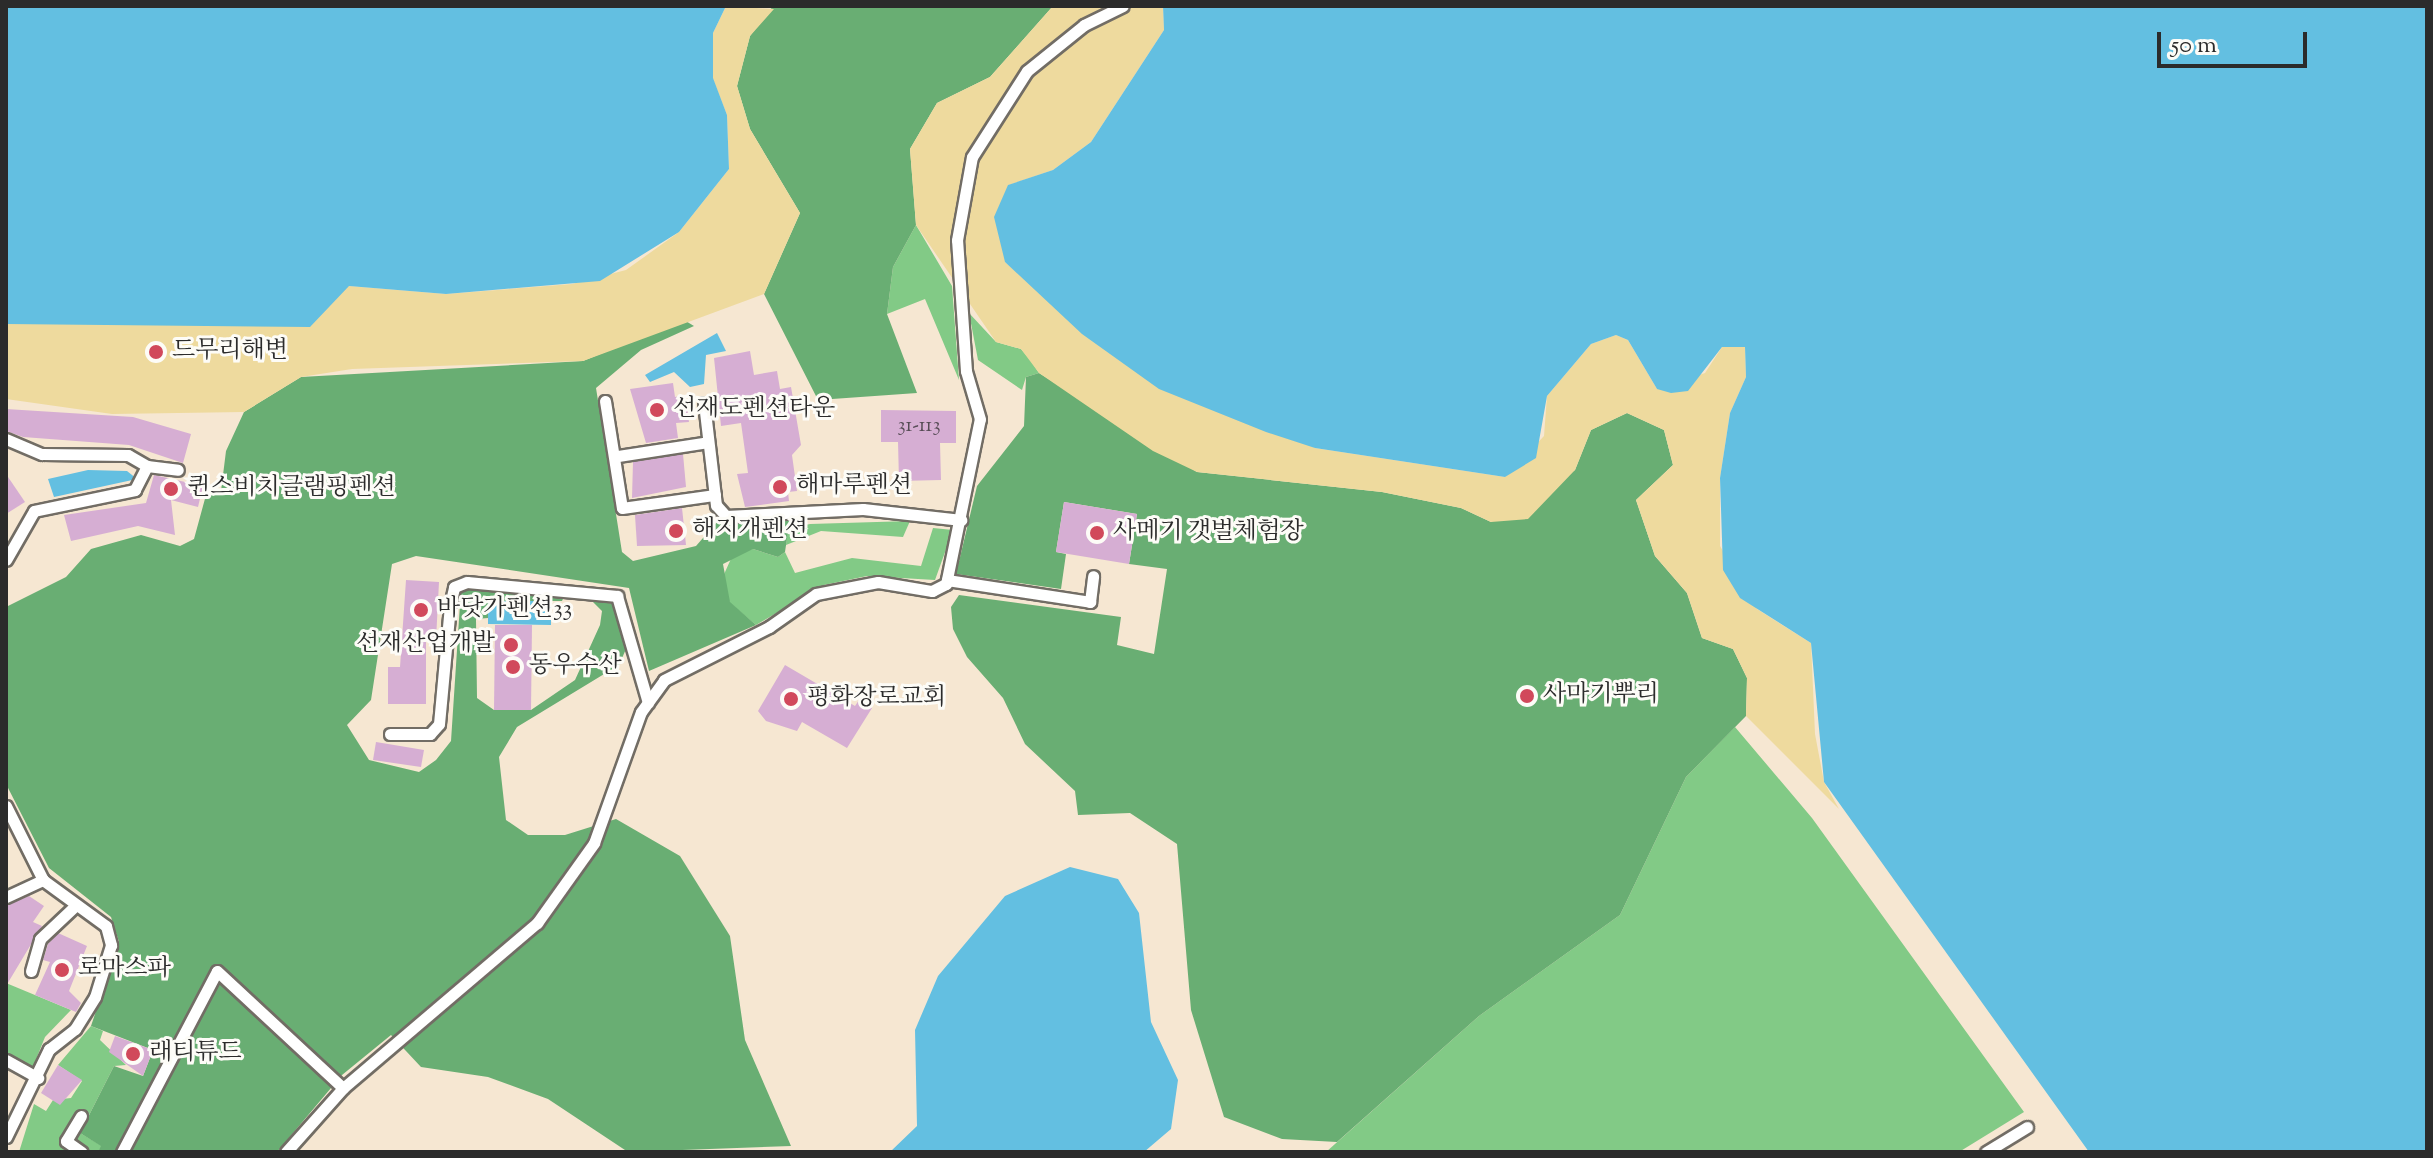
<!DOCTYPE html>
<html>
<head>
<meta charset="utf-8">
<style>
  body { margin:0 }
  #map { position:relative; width:2433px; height:1158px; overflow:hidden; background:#f6e7d2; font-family:"Sorts Mill Goudy","Noto Serif KR",serif }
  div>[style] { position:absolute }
  .green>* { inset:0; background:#82ca86 }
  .forest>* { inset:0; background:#69ae73 }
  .sand>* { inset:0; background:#eeda9e }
  .water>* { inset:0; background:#63bfe1 }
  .building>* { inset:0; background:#d6aed3 }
  .roads { filter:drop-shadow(2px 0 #726d65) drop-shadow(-2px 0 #726d65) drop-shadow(0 2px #726d65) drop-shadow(0 -2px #726d65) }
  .service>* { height:11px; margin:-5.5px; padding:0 5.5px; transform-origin:5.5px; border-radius:5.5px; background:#fff }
  .dots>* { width:22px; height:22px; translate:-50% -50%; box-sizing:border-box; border:4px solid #fdfcf7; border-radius:50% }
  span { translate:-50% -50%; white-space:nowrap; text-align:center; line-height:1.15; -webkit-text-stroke:6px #fdfcf7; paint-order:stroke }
  .number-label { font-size:20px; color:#564c55 }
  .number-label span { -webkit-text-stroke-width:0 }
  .poi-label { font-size:24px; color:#2b2b2b }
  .left { translate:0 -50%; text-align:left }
  .right { translate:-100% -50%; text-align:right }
  .frame { position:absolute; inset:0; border:8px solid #2b2b2b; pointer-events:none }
  .scale { position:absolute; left:2157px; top:32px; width:150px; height:36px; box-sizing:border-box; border:4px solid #2b2b2b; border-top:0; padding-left:10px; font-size:24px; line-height:28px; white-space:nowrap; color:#2b2b2b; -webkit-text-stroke:6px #fdfcf7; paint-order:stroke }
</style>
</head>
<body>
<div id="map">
  <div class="green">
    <div style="clip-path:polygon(916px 225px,952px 286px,959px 380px,925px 299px,887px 314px,893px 267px)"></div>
    <div style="clip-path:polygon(969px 313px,996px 342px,1021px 349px,1031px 361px,1039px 373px,1026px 377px,1022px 390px,978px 360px)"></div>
    <div style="clip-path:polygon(910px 521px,903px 537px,821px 531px,786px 545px,788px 529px,810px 524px)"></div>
    <div style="clip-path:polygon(933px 528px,953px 530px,935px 580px,867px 576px,824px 585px,756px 625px,730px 603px,721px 581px,734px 552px,753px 549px,778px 557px,785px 552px,795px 573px,852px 558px,921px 566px)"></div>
    <div style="clip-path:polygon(1735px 727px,1812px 818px,2024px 1112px,1959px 1152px,1326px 1152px,1479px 1016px,1620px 915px,1686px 777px)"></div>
    <div style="clip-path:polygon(6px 983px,71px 1010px,45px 1037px,33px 1067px,6px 1053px)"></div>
    <div style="clip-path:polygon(91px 1026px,103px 1031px,100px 1040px,126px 1065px,114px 1066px,80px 1133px,102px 1146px,98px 1152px,19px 1152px,34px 1104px,46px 1111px,53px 1100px,71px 1098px,82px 1081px,58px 1065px)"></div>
  </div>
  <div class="forest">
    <div style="clip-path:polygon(773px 6px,1053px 6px,990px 77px,937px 103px,910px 149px,916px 225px,893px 267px,887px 314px,917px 393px,818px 400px,764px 294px,800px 213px,750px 129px,737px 86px,750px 36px)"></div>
    <div style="clip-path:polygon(684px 320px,694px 326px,641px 350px,596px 388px,622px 552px,633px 561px,696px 546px,717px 522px,790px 518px,785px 552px,778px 557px,753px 549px,723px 564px,730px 602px,756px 625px,649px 671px,629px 588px,416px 556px,392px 564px,371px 700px,347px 725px,369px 760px,419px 772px,436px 760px,451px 741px,461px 589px,566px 592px,562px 601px,488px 601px,488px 618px,476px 619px,477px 698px,494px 710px,531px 710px,575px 680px,600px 625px,602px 611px,592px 601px,616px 604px,626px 649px,619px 665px,517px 727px,499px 757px,506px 820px,528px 835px,565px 835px,616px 819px,680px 856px,730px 936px,745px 1040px,791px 1146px,628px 1152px,548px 1099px,488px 1077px,421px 1067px,391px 1035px,342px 1075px,277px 1152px,98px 1152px,101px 1146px,80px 1133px,114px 1066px,143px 1076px,153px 1050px,91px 1026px,119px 942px,111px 917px,49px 868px,6px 784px,6px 607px,66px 577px,91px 549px,141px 535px,180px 546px,194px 539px,206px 495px,221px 491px,226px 451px,244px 412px,301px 377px,583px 361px)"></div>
    <div style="clip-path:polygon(1039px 373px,1197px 472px,1382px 492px,1461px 508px,1491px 522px,1575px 470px,1591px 430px,1627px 413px,1664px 430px,1673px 465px,1636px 500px,1655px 556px,1687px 593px,1702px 638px,1733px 649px,1747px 678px,1746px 716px,1686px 777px,1620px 915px,1479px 1016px,1337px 1142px,1282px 1139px,1224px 1117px,1191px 1010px,1177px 844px,1130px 813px,1078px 815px,1075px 791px,1025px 744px,1003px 698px,967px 657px,953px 629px,951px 607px,959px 595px,1121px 617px,1117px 645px,1154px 654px,1167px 569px,1129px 564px,1137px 514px,1064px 502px,1056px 552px,1066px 554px,1061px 589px,956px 574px,977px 486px,1024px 426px,1026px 377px)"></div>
  </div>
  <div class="sand">
    <div style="clip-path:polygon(726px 6px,774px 9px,750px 36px,737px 86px,750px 129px,800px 213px,764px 294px,583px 361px,352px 369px,301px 377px,244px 412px,112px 414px,6px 399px,6px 324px,349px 286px,446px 294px,572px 284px,626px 270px,679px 232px,729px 169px,727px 115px,713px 79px,713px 33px)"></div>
    <div style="clip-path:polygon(1053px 6px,1163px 6px,1164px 30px,1091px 142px,1053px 170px,1009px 185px,1005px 262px,1049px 300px,1315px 448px,1505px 477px,1544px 436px,1547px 396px,1591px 344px,1616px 335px,1628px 340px,1657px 389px,1705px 373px,1722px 347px,1745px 347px,1746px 377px,1730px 413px,1720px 478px,1720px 546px,1757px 609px,1811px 643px,1815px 734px,1824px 782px,1839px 809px,1746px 716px,1747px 678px,1733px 649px,1702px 638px,1687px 593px,1655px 556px,1636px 500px,1673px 465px,1664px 430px,1627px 413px,1591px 430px,1575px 470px,1528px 519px,1491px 522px,1461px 508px,1382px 492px,1197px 472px,1153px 451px,1039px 373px,1021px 349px,996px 342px,916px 225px,910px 149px,937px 103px,990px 77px)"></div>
  </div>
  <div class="water">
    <div style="clip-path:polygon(6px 6px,726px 6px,713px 33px,713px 78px,727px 115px,729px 169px,679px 232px,600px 281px,446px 294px,349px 286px,310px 327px,6px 324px)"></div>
    <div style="clip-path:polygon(1163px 6px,2427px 6px,2427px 1152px,2089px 1152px,1824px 782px,1811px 643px,1740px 598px,1723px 570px,1720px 478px,1730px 413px,1746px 377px,1745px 347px,1722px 347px,1688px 391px,1671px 393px,1657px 389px,1628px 340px,1616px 335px,1591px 344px,1547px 396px,1536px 458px,1505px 477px,1315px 448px,1266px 432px,1159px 389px,1082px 334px,1005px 262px,994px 217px,1008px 185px,1053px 170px,1091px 142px,1164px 30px)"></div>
    <div style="clip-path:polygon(717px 333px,726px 351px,706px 355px,704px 384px,690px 387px,674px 372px,650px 382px,645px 375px)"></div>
    <div style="clip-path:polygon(88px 470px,127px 471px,137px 479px,54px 497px,48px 479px)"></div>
    <div style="clip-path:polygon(488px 601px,551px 601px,551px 625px,488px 624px)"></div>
    <div style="clip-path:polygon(1070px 867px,1118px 879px,1139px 913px,1151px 1022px,1178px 1080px,1171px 1129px,1144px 1152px,890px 1152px,917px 1126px,915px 1030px,938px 976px,1005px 896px)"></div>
  </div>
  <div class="building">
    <div style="clip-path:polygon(750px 351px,754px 375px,777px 371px,780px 389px,791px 387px,801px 445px,792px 455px,797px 491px,788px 492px,789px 501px,745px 507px,737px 474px,748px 473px,741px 423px,721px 426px,714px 358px)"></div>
    <div style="clip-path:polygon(673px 383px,675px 397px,685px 395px,689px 422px,676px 423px,678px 438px,646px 443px,630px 389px)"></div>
    <div style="clip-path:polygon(6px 409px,133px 417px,191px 434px,183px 463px,129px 445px,23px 437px,6px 431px)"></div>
    <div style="clip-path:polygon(881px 410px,956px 411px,956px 443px,940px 443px,941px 480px,899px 481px,898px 442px,881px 442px)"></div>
    <div style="clip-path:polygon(683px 454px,686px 487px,632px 498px,633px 462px)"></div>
    <div style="clip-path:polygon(6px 474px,25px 502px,6px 514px)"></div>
    <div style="clip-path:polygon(154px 475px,203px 486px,198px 507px,171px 500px,175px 535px,138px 526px,71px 541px,64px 515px,146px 503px)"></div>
    <div style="clip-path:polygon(1064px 502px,1137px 514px,1129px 564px,1056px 552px)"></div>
    <div style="clip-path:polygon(682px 508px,686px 545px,637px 546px,635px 515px)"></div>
    <div style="clip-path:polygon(406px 580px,439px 582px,436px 640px,426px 640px,426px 704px,388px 704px,388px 667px,400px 667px)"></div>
    <div style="clip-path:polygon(495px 625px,532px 625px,531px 710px,494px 710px)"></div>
    <div style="clip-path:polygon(785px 665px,855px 706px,859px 700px,872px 708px,847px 748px,802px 722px,797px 731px,766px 721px,758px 711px)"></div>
    <div style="clip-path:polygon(376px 742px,424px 750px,421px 767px,373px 760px)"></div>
    <div style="clip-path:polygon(29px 896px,44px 906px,33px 922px,42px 926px,6px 986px,6px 905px)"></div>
    <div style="clip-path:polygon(58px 933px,87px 946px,69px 991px,81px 1003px,76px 1012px,35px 995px,50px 962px,43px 960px,48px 944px)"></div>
    <div style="clip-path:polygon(115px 1036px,153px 1050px,143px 1076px,109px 1052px)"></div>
    <div style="clip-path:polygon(58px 1065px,82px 1080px,60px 1105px,41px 1093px)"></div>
  </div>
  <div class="roads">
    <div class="service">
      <div style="left:605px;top:401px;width:108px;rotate:81deg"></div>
      <div style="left:622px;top:508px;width:94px;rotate:-8deg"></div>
      <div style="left:704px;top:403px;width:103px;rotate:83.3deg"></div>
      <div style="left:716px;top:505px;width:15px;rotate:48deg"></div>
      <div style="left:726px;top:516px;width:137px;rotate:-2.9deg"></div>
      <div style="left:863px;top:509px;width:99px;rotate:6.4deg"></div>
      <div style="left:6px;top:439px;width:39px;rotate:23deg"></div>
      <div style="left:42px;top:454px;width:86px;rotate:0.7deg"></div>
      <div style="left:128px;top:455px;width:22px;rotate:30deg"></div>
      <div style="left:147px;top:466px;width:27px;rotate:117deg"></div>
      <div style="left:135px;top:490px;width:103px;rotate:168.3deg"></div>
      <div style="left:34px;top:511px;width:56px;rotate:119.7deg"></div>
      <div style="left:618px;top:456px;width:91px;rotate:-8.8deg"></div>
      <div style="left:147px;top:466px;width:31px;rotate:7deg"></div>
      <div style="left:947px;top:580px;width:145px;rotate:8.7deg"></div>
      <div style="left:1090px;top:602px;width:26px;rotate:-83deg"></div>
      <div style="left:390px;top:734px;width:40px"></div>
      <div style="left:430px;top:734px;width:13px;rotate:-48deg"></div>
      <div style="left:439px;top:724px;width:120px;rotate:-84.7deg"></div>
      <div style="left:450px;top:605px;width:18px;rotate:-77deg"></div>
      <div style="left:454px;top:587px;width:14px;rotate:-21deg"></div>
      <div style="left:467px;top:582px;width:151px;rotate:5.3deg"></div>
      <div style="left:617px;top:596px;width:111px;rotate:73.8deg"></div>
      <div style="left:6px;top:806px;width:83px;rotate:63.4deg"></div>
      <div style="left:43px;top:880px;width:78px;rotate:36.1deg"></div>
      <div style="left:106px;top:926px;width:20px;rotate:75deg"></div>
      <div style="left:111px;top:945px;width:54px;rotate:107.1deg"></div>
      <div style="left:95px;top:997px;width:38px;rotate:122deg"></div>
      <div style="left:75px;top:1029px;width:33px;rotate:142deg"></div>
      <div style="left:49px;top:1049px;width:98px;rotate:116deg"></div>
      <div style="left:6px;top:897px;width:41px;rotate:-24.7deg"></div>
      <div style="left:31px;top:971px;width:33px;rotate:-74deg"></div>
      <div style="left:40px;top:939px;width:50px;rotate:-43.4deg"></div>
      <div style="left:6px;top:1060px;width:37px;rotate:29deg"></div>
      <div style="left:81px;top:1116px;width:29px;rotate:121deg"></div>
      <div style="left:66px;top:1141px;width:19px;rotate:35deg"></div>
      <div style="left:122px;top:1152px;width:204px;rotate:-62.3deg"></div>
      <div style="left:217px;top:971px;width:172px;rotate:42.9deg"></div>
      <div style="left:286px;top:1152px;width:86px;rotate:-48.3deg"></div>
      <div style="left:343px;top:1088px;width:255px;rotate:-40.4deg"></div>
      <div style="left:537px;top:923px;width:98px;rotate:-54.5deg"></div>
      <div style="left:594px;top:843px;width:139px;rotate:-70.3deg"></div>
      <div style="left:641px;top:712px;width:39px;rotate:-54deg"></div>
      <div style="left:664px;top:680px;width:118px;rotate:-26.8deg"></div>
      <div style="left:769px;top:627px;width:57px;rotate:-35.1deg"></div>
      <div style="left:816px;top:594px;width:63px;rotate:-11deg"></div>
      <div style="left:878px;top:582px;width:55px;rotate:9.5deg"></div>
      <div style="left:932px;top:591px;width:16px;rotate:-27deg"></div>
      <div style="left:946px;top:584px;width:168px;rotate:-78.4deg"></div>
      <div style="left:980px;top:419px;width:50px;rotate:-106.3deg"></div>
      <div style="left:966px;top:371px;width:131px;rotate:-93.9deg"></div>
      <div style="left:957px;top:240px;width:84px;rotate:-79.8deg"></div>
      <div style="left:972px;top:157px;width:102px;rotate:-57.4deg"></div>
      <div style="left:1027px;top:71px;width:73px;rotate:-38.9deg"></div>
      <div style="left:1084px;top:25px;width:43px;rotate:-26deg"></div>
      <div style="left:1986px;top:1152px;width:48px;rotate:-31.4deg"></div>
    </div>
  </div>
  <div class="dots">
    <div style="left:156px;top:352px;background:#d1495b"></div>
    <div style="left:657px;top:410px;background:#d1495b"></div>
    <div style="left:780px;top:487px;background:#d1495b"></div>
    <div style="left:171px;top:489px;background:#d1495b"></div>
    <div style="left:676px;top:531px;background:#d1495b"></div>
    <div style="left:1097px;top:533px;background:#d1495b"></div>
    <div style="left:421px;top:610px;background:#d1495b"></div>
    <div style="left:511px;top:645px;background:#d1495b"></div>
    <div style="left:513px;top:667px;background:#d1495b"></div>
    <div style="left:1527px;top:696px;background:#d1495b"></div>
    <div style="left:791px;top:699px;background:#d1495b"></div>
    <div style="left:62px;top:970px;background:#d1495b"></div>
    <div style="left:133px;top:1054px;background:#d1495b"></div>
  </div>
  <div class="number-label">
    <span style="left:919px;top:426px">31-113</span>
  </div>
  <div class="poi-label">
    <span class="left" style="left:172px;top:352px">드무리해변</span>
    <span class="left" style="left:673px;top:410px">선재도펜션타운</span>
    <span class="left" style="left:796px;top:487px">해마루펜션</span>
    <span class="left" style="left:187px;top:489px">퀸스비치글램핑펜션</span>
    <span class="left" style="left:692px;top:531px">해지개펜션</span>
    <span class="left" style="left:1113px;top:533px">사메기 갯벌체험장</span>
    <span class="left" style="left:437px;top:610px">바닷가펜션33</span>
    <span class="right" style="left:495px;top:645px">선재산업개발</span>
    <span class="left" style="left:529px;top:667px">동우수산</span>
    <span class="left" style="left:1543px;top:696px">사마기뿌리</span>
    <span class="left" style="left:807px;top:699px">평화장로교회</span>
    <span class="left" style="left:78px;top:970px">로마스파</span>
    <span class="left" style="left:149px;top:1054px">래티튜드</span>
  </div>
  <div class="frame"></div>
  <div class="scale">50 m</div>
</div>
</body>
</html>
